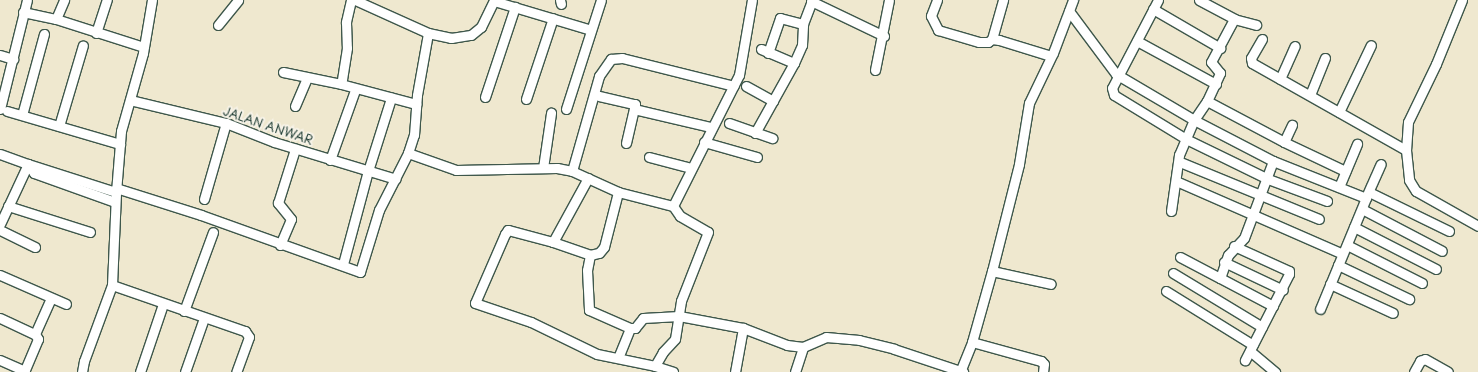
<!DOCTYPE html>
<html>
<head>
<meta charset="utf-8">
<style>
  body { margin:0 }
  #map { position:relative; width:1478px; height:372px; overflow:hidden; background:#efe8cf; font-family:"Playpen Sans",sans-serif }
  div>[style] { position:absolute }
  .roads { filter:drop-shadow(1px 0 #3e574b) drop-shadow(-1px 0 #3e574b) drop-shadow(0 1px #3e574b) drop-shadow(0 -1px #3e574b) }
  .minor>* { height:9px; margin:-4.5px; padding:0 4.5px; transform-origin:4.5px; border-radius:4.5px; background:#fff }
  span { translate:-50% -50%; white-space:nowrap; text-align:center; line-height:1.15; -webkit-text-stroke:4px #f7f3e8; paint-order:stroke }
  .street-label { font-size:12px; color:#1f3d34 }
</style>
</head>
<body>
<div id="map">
  <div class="roads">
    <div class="minor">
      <div style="left:351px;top:0;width:23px;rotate:103deg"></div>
      <div style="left:346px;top:22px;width:26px;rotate:88deg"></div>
      <div style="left:347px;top:48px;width:36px;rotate:99deg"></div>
      <div style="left:341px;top:84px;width:78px;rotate:14.9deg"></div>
      <div style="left:355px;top:0;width:80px;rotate:24.3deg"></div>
      <div style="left:560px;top:0;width:4px;rotate:76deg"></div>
      <div style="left:937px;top:0;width:17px;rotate:111deg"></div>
      <div style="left:931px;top:16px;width:16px;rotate:63deg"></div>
      <div style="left:938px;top:30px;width:43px;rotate:16.3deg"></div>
      <div style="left:979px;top:42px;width:9px"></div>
      <div style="left:988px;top:42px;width:5px;rotate:-37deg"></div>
      <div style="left:992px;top:39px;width:7px;rotate:8deg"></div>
      <div style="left:999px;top:40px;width:54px;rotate:17.1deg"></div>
      <div style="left:1158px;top:0;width:99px;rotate:117.6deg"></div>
      <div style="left:1112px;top:88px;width:7px;rotate:74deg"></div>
      <div style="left:1114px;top:95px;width:84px;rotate:31.4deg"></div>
      <div style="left:1186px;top:139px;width:91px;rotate:26deg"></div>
      <div style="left:1268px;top:179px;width:63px;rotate:20.4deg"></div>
      <div style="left:1199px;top:0;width:40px;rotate:28deg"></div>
      <div style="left:1234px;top:19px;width:23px;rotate:15deg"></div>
      <div style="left:1462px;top:0;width:69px;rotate:112.1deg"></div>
      <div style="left:1436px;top:64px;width:64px;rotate:115.8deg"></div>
      <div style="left:1408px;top:122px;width:28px;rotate:94deg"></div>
      <div style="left:1406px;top:150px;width:30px;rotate:84deg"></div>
      <div style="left:1409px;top:180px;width:13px;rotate:58deg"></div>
      <div style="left:1416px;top:191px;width:71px;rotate:29.4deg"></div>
      <div style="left:494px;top:1px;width:101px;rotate:16.6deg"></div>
      <div style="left:811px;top:1px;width:81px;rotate:25.6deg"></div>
      <div style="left:1153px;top:9px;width:78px;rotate:30.2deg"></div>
      <div style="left:1069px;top:11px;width:79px;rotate:53.3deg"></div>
      <div style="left:1116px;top:74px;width:91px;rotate:30.5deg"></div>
      <div style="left:1194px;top:120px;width:89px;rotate:27.4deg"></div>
      <div style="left:1273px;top:161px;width:100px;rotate:21.7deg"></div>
      <div style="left:1366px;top:198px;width:120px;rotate:112.5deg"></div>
      <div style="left:23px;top:12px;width:34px;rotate:12deg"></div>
      <div style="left:56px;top:19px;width:92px;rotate:17.7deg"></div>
      <div style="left:56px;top:19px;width:21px;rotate:-67deg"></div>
      <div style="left:218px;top:25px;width:32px;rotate:-51deg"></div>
      <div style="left:96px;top:33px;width:35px;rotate:-72deg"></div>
      <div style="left:992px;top:39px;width:41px;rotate:-74.2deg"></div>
      <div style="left:1262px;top:39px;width:22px;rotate:120deg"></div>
      <div style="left:1251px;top:58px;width:5px;rotate:79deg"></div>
      <div style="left:1252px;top:63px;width:177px;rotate:29.5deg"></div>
      <div style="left:1137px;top:41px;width:90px;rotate:28.6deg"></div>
      <div style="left:761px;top:49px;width:36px;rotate:23deg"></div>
      <div style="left:768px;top:53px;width:37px;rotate:-71deg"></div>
      <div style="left:780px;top:18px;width:24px;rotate:15deg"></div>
      <div style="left:0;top:55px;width:14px;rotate:17deg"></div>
      <div style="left:875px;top:70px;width:71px;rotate:-78.7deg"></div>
      <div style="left:283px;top:72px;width:59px;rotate:11.7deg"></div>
      <div style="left:1280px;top:79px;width:36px;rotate:-66deg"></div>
      <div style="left:746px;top:86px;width:31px;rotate:29deg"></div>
      <div style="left:1310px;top:95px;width:40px;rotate:-68deg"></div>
      <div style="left:599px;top:96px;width:37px;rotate:13deg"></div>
      <div style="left:635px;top:104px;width:5px;rotate:101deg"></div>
      <div style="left:634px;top:109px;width:79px;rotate:13.2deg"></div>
      <div style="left:485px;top:97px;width:95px;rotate:-71.6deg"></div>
      <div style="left:526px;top:99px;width:85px;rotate:-71.6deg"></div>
      <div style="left:130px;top:100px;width:99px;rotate:13.5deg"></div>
      <div style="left:226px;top:123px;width:52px;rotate:21.6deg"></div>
      <div style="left:274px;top:142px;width:127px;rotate:16.9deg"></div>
      <div style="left:1207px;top:101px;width:31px;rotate:-65deg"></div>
      <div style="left:1220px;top:73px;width:14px;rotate:-129deg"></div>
      <div style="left:1211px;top:62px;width:49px;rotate:-61.9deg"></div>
      <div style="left:295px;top:106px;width:30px;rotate:-67deg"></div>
      <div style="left:0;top:109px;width:112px;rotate:-76.1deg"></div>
      <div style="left:566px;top:109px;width:114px;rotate:-72.2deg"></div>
      <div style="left:7px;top:111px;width:118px;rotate:16.3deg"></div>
      <div style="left:1339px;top:112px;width:74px;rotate:-64.5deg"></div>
      <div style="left:22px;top:115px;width:84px;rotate:-74.8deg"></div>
      <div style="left:729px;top:123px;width:46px;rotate:19.2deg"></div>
      <div style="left:59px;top:126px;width:84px;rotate:-73.5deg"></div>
      <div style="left:755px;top:133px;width:80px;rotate:-60.9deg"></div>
      <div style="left:794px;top:63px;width:20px;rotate:-66deg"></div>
      <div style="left:802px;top:45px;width:21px;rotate:-87deg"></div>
      <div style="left:803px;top:24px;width:26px;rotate:-69deg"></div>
      <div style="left:704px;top:142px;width:55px;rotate:15.8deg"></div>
      <div style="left:1284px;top:142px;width:68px;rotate:25.4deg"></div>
      <div style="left:626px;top:143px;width:35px;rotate:-77deg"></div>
      <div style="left:408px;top:153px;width:51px;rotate:19.5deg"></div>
      <div style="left:456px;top:170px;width:101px;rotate:-1.1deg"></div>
      <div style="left:557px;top:168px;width:15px;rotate:11deg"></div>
      <div style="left:572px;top:171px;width:51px;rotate:24.5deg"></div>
      <div style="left:618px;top:192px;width:57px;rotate:14.3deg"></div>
      <div style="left:673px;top:206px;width:12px;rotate:55deg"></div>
      <div style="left:680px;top:216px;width:32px;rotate:30deg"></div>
      <div style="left:708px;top:232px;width:74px;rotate:111.4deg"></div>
      <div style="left:681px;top:301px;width:38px;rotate:99deg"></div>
      <div style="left:675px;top:339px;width:18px;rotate:133deg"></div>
      <div style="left:663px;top:352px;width:16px;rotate:120deg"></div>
      <div style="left:0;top:154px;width:30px;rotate:20deg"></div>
      <div style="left:28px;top:164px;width:66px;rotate:115deg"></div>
      <div style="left:649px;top:157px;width:43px;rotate:14.7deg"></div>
      <div style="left:330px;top:160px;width:74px;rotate:-70.3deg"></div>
      <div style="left:1273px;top:161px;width:82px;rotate:110.6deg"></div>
      <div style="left:1244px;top:238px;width:23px;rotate:133deg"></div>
      <div style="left:1228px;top:255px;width:24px;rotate:109deg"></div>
      <div style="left:1220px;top:278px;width:60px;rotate:27.8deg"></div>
      <div style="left:1180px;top:162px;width:150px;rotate:22.3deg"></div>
      <div style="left:543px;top:168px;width:56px;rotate:-81.7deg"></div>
      <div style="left:572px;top:171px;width:99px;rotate:-74.1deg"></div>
      <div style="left:599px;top:76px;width:21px;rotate:-55deg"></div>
      <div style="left:611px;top:59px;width:11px;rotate:-5deg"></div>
      <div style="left:622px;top:58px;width:115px;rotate:14deg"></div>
      <div style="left:588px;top:178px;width:73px;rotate:118.7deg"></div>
      <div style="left:553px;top:242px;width:47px;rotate:-165.1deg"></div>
      <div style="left:508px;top:230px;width:5px;rotate:127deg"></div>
      <div style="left:505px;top:234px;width:75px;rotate:113.5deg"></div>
      <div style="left:475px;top:303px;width:59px;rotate:18.7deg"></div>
      <div style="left:531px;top:322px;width:73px;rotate:25.9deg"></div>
      <div style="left:597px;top:354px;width:59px;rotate:11.7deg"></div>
      <div style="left:655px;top:366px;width:19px;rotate:18deg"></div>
      <div style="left:1176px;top:181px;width:180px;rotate:23.6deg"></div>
      <div style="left:1339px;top:187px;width:47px;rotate:-67.3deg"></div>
      <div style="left:116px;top:188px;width:89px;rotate:17.6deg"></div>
      <div style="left:201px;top:215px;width:169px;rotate:19.7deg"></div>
      <div style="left:360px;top:272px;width:65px;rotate:-73deg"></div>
      <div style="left:379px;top:210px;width:64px;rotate:-63deg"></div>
      <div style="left:408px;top:153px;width:19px;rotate:-72deg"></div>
      <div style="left:414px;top:135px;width:40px;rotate:-85.7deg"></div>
      <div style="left:417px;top:95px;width:63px;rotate:-79.9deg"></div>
      <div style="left:428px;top:33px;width:24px;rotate:12deg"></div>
      <div style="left:451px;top:38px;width:20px;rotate:-9deg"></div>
      <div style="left:471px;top:35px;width:13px;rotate:-39deg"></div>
      <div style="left:481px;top:27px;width:30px;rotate:-64deg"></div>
      <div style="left:1369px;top:192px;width:89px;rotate:26deg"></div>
      <div style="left:1366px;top:197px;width:36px;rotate:-66deg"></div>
      <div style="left:204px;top:199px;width:79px;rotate:-73.9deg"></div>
      <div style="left:115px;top:202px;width:86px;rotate:-160.3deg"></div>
      <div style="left:34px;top:173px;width:11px;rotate:-124deg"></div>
      <div style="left:28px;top:164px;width:92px;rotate:17.7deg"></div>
      <div style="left:8px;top:206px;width:86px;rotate:17.6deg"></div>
      <div style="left:673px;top:206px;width:147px;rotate:-63.3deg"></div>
      <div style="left:739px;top:75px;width:76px;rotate:-80.2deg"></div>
      <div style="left:1362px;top:209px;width:90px;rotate:27.7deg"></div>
      <div style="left:1171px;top:211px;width:57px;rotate:-81.9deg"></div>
      <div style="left:1179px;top:155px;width:38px;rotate:-67deg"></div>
      <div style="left:1194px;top:120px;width:23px;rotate:-56deg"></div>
      <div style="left:1207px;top:101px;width:87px;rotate:28deg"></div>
      <div style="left:1284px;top:142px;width:19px;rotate:-65deg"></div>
      <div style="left:1354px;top:227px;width:92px;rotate:27.1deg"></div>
      <div style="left:0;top:230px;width:39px;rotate:26deg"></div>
      <div style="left:553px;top:242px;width:39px;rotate:19deg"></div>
      <div style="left:590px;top:255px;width:9px;rotate:-13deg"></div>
      <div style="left:599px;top:253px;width:8px;rotate:-50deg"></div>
      <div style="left:604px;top:247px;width:57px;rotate:-75.7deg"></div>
      <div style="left:280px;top:245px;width:28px;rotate:-67deg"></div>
      <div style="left:291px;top:219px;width:21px;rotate:-129deg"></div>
      <div style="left:278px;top:203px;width:57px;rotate:-72.5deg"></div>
      <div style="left:1347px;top:245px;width:84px;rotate:26.9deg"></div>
      <div style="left:1234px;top:246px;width:60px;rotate:24.4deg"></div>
      <div style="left:1289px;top:271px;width:3px;rotate:90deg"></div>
      <div style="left:1289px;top:274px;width:97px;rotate:117.1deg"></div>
      <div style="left:590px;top:255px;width:15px;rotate:101deg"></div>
      <div style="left:587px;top:270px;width:40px;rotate:87.1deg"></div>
      <div style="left:589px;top:310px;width:45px;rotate:23.7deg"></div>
      <div style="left:1180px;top:257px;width:45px;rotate:27.7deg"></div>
      <div style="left:1224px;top:262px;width:65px;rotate:25.4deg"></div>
      <div style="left:343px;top:264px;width:96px;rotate:-75deg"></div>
      <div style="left:368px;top:171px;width:77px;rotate:-72.5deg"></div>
      <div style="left:1338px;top:265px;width:79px;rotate:25.6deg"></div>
      <div style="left:992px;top:271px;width:60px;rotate:12.4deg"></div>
      <div style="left:1173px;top:273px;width:104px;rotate:31.2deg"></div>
      <div style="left:0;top:275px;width:72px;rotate:23.7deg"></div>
      <div style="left:1330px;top:284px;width:69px;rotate:24.7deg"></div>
      <div style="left:112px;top:285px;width:141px;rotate:19.1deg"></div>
      <div style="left:245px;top:331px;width:7px;rotate:56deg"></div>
      <div style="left:249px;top:337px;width:37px;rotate:110deg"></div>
      <div style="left:1166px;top:291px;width:102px;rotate:31.8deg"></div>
      <div style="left:184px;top:311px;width:84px;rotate:-69.8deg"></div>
      <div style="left:0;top:318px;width:38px;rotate:25deg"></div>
      <div style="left:35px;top:334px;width:6px;rotate:59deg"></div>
      <div style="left:38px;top:339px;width:36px;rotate:113deg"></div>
      <div style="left:35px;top:334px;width:39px;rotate:-66deg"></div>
      <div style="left:972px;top:342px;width:72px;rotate:15.4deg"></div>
      <div style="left:1041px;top:361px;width:4px;rotate:45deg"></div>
      <div style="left:1044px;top:364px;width:8px;rotate:97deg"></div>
      <div style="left:1250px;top:351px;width:33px;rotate:40deg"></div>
      <div style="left:618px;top:358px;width:32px;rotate:-68deg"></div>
      <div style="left:630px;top:328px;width:5px"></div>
      <div style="left:635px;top:328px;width:13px;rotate:-51deg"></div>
      <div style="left:643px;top:318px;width:36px;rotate:-3deg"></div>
      <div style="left:679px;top:316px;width:65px;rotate:10.6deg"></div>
      <div style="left:743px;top:328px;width:47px;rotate:21.1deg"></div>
      <div style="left:787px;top:345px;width:16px;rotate:7deg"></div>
      <div style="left:803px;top:347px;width:25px;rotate:-23deg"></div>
      <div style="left:826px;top:337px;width:33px;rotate:5deg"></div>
      <div style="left:859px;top:340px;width:36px;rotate:14deg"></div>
      <div style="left:894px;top:349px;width:73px;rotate:18.4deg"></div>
      <div style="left:0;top:360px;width:27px;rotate:24deg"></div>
      <div style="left:82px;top:372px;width:11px;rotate:-80deg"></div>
      <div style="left:84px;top:361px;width:81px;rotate:-69.8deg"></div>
      <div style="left:112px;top:285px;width:93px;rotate:-87.5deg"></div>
      <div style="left:116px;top:192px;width:61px;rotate:-85.3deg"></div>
      <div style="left:121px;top:131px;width:81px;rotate:-74.2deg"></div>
      <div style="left:143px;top:53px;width:54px;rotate:-80.4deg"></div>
      <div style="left:140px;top:372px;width:72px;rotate:-71.3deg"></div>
      <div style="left:185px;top:372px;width:57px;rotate:-70.6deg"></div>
      <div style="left:735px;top:372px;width:45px;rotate:-79.7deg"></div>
      <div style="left:795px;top:372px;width:26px;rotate:-72deg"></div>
      <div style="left:960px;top:372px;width:32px;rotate:-68deg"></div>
      <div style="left:972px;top:342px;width:74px;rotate:-74.3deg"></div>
      <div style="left:992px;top:271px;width:110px;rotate:-75.8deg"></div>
      <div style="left:1019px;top:164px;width:62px;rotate:-80.7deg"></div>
      <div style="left:1029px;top:103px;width:55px;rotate:-64.4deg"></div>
      <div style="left:1053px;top:53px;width:57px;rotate:-69.3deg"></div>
      <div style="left:1414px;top:372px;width:13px;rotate:-61deg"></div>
      <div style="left:1420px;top:361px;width:5px;rotate:-22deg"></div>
      <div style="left:1425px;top:359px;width:26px;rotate:29deg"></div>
    </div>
  </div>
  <div class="street-label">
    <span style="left:268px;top:126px;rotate:19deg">JALAN ANWAR</span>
  </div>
</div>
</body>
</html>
